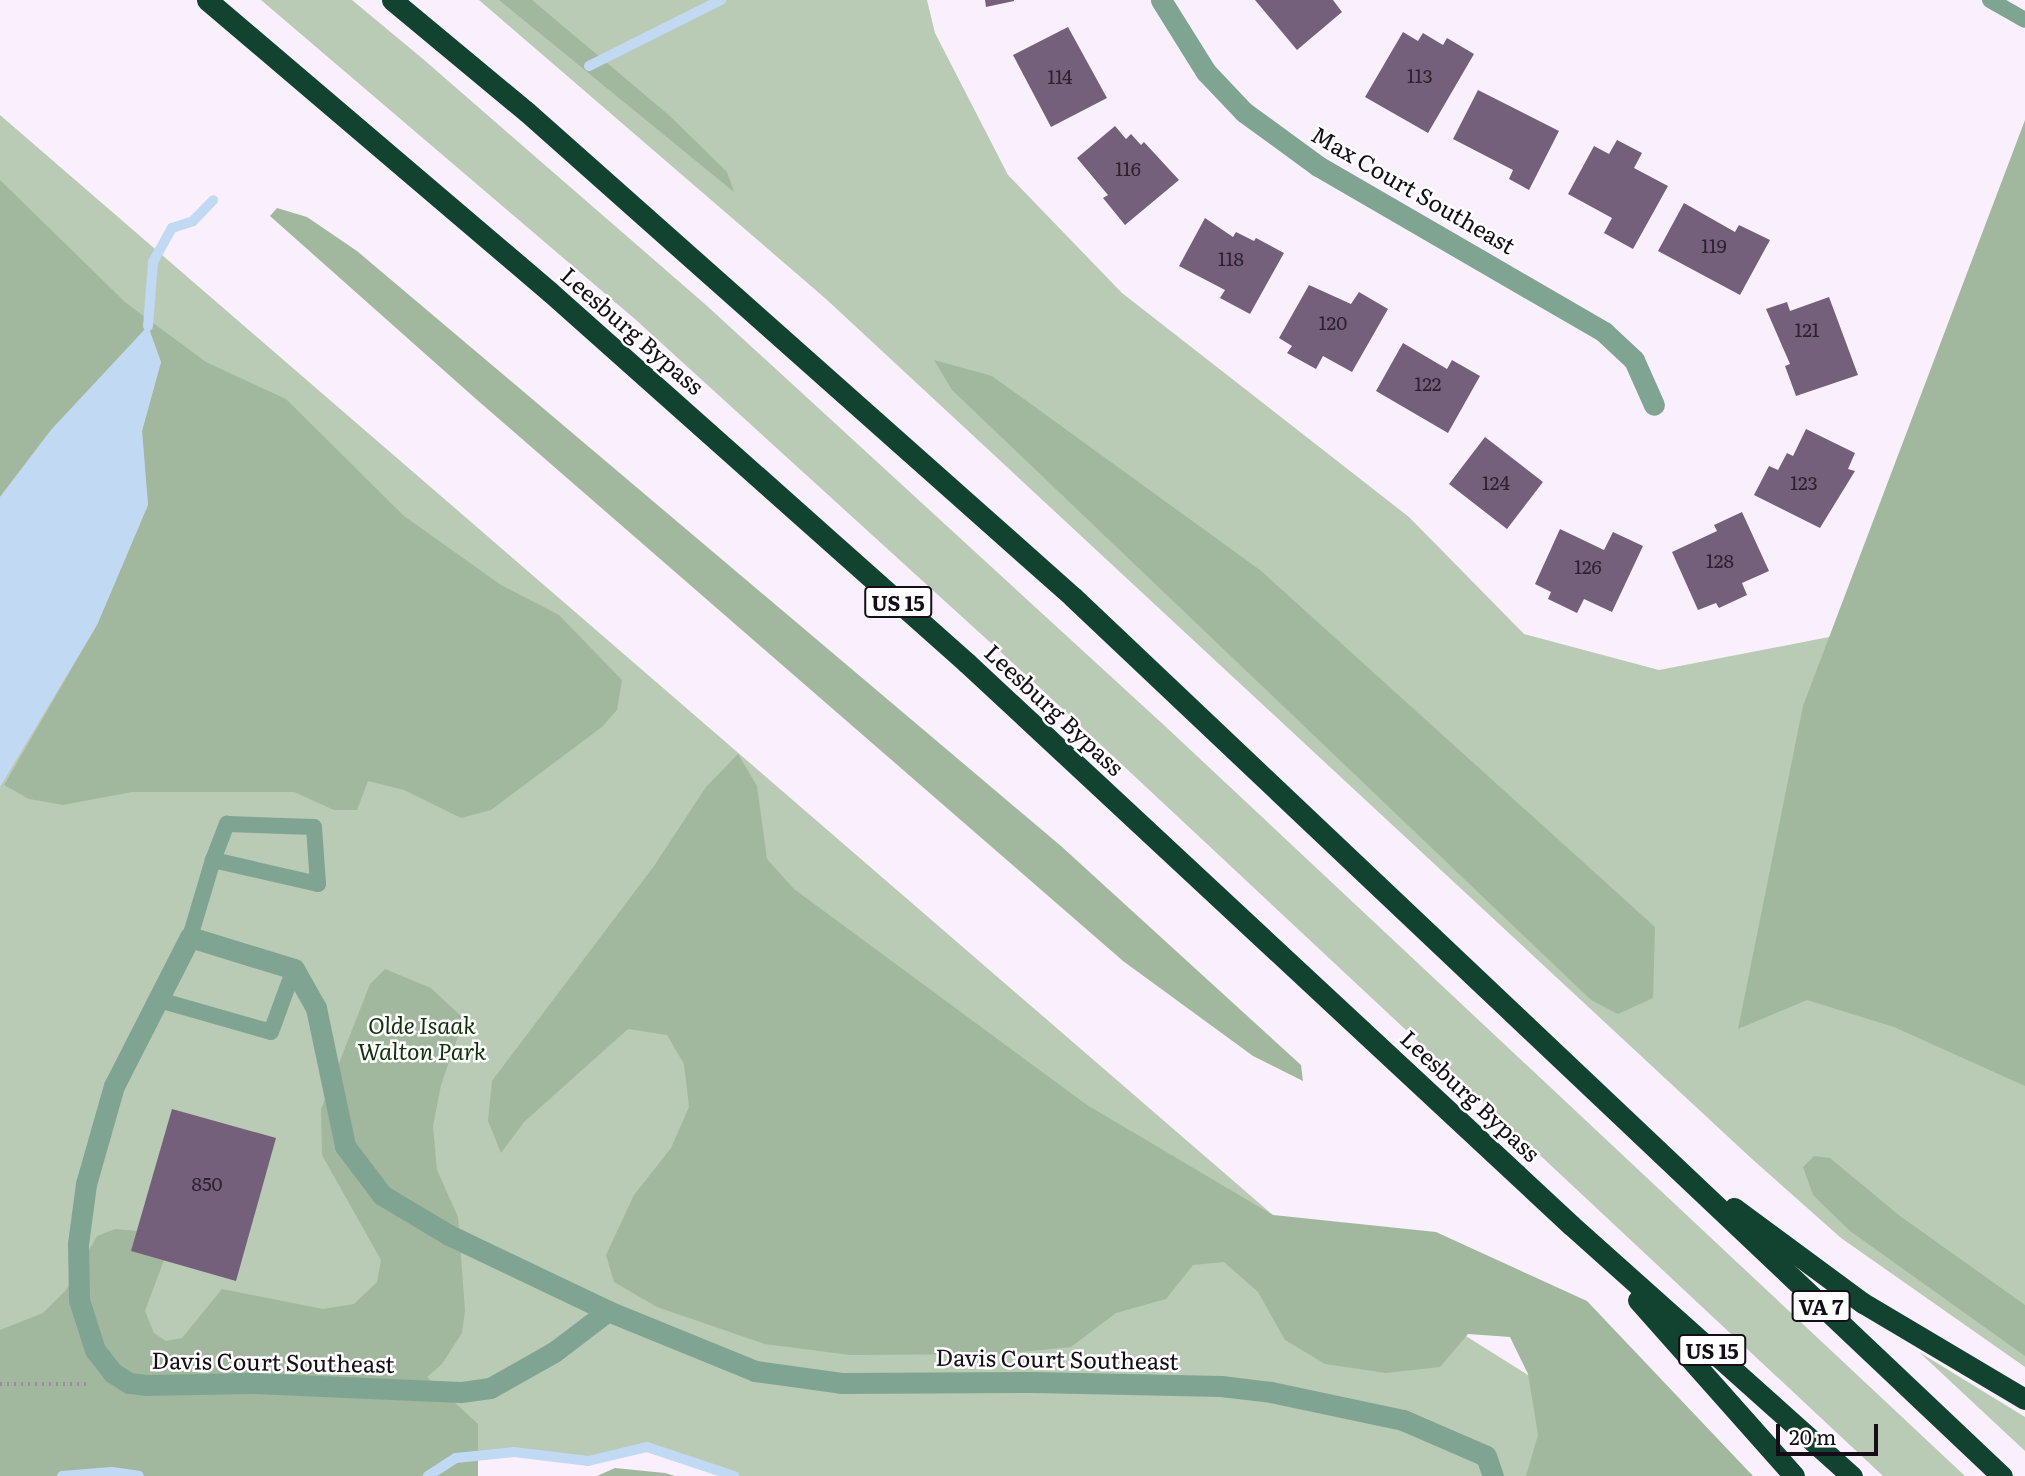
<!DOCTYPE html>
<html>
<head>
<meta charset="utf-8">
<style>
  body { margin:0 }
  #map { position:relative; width:2025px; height:1476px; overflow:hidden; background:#faf0fd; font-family:Literata,serif }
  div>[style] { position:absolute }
  .green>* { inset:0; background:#b9cab5 }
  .forest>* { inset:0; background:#a2b89e }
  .water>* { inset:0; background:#c1d9f2 }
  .stream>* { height:10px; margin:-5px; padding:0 5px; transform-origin:5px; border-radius:5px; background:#c1d9f2 }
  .building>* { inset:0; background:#75607b }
  .path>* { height:4.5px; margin-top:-2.25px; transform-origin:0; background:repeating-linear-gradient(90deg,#988f9b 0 2px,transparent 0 7px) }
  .lane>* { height:16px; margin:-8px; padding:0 8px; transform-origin:8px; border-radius:8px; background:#80a492 }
  .street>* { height:21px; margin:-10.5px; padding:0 10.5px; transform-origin:10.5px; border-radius:10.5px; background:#80a492 }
  .highway>* { height:21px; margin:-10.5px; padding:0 10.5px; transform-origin:10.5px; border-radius:10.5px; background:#124330 }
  span { translate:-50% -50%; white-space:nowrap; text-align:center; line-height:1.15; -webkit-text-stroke:5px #fff; paint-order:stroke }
  .number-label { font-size:19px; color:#2d2230 }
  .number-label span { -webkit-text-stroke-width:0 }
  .shield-label span { padding:2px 5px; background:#fff; border:2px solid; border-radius:5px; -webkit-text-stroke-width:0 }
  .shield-label { font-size:21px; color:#150d17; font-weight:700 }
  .street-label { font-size:23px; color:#150d17 }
  .park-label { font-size:23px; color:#12320c; font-style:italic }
  .scale { position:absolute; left:1776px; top:1424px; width:102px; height:32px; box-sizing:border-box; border:4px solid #150d17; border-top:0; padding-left:9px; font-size:21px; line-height:24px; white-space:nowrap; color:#150d17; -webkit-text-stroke:5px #fff; paint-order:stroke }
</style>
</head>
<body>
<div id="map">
  <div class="green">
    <div style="clip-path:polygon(261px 0,352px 0,423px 59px,706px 305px,1166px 727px,1965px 1476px,1883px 1476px,1038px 686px,636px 320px)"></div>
    <div style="clip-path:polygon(479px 0,927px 0,935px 33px,1008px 175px,1122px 293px,1409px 517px,1524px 634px,1659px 670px,1829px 637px,2025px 630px,2025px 1367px,1841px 1238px,1752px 1159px,826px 299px)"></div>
    <div style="clip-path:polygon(0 115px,1273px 1215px,1643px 1447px,1666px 1476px,734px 1476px,647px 1447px,588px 1461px,514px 1452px,456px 1458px,428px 1476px,0 1476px)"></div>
    <div style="clip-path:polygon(1919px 1352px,2025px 1417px,2025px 1451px)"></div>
  </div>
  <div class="forest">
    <div style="clip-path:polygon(499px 0,532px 0,670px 116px,727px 172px,734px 192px)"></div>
    <div style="clip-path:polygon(2025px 120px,2025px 1086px,1894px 1027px,1807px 1000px,1738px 1029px,1803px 706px)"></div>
    <div style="clip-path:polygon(0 180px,126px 303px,206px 362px,286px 399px,404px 516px,501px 585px,559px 615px,622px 680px,617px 710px,602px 727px,491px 810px,461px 818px,404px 790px,368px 781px,357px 810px,334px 810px,294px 792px,132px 792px,63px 805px,29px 799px,4px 785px,97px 625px,148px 505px,142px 431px,161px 362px,148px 326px,51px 430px,0 497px)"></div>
    <div style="clip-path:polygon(277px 208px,307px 217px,357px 251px,1061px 846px,1301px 1065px,1303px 1081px,1253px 1056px,1123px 961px,476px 399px,270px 216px)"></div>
    <div style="clip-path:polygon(934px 360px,992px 376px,1260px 570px,1655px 927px,1653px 998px,1618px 1014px,1591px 1000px,952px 390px)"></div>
    <div style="clip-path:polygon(738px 754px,757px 786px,767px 859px,794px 889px,1087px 1105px,1273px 1215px,1436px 1232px,1587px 1301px,1753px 1476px,1526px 1476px,1538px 1435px,1528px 1374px,1510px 1337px,1468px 1334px,1440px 1367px,1386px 1373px,1325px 1364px,1285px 1340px,1258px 1292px,1224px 1262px,1193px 1265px,1166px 1299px,1116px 1313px,1071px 1347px,1001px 1354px,850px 1355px,765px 1344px,657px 1307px,614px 1282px,606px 1255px,634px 1195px,671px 1148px,689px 1107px,684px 1064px,667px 1035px,628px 1029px,524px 1122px,501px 1153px,488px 1121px,492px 1081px,654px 866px,706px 787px)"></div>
    <div style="clip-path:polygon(385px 969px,431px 988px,464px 1019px,441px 1085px,433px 1126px,437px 1170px,458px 1217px,465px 1310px,462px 1333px,442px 1364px,427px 1377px,478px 1424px,478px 1476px,0 1476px,0 1330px,43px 1313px,66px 1290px,97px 1236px,115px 1229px,137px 1231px,164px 1260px,145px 1311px,154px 1333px,166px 1341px,182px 1338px,222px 1289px,323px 1309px,354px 1304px,377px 1282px,381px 1260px,322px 1155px,321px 1109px,370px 984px)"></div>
    <div style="clip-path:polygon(1814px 1156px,1830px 1158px,1900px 1216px,2025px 1305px,2025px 1356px,1850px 1231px,1813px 1195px,1803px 1167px)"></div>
    <div style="clip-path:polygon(615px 1468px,665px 1473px,675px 1476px,597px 1476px)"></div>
  </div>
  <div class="water">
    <div style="clip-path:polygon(148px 326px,161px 362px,142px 431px,148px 505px,97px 625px,0 787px,0 497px,51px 430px)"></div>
  </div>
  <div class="stream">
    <div style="left:589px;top:66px;width:148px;rotate:-26.6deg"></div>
    <div style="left:148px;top:326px;width:64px;rotate:-85.5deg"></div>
    <div style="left:153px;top:262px;width:39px;rotate:-61deg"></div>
    <div style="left:172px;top:228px;width:22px;rotate:-18deg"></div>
    <div style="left:193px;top:221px;width:29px;rotate:-46deg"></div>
    <div style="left:62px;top:1476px;width:50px;rotate:-4.6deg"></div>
    <div style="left:112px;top:1472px;width:27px;rotate:8deg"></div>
    <div style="left:428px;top:1476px;width:33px;rotate:-33deg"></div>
    <div style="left:456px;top:1458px;width:58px;rotate:-5.9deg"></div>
    <div style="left:514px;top:1452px;width:75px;rotate:6.9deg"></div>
    <div style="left:588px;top:1461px;width:61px;rotate:-13.3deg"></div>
    <div style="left:647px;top:1447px;width:92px;rotate:18.4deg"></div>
  </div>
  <div class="building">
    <div style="clip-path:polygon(985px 0,1014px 0,1014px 1px,986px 7px)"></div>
    <div style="clip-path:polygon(1255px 0,1333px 0,1342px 12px,1297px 50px)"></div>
    <div style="clip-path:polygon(1068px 27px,1107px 98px,1051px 127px,1013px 55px)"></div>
    <div style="clip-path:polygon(1403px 32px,1418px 41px,1423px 33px,1443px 45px,1447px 38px,1474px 54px,1428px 133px,1365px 97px)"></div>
    <div style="clip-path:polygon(1478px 90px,1559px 131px,1529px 190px,1509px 179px,1513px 170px,1453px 139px)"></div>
    <div style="clip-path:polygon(1115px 126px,1126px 139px,1131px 134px,1141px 145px,1144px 142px,1179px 180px,1125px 225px,1103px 198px,1108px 195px,1077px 158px)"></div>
    <div style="clip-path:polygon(1617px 140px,1642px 153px,1634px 168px,1668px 186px,1633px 249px,1604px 233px,1612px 218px,1568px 194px,1594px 146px,1609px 154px)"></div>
    <div style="clip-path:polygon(1684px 203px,1735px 232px,1739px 225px,1770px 240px,1740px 295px,1658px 251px)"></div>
    <div style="clip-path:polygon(1205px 218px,1233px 237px,1236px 232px,1254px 241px,1256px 238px,1284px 253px,1250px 314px,1220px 298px,1225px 290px,1179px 266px)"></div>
    <div style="clip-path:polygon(1309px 285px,1351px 304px,1359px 292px,1388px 309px,1352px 372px,1323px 356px,1316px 369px,1287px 353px,1292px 346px,1279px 338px)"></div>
    <div style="clip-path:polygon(1829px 297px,1858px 375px,1796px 396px,1785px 366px,1790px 364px,1766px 309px,1787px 302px,1790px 311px)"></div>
    <div style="clip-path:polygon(1403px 343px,1447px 369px,1452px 360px,1480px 376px,1448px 433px,1376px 391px)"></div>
    <div style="clip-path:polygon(1806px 429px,1855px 453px,1848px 469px,1855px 471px,1820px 528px,1754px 495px,1769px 466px,1778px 470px,1787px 453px,1793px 456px)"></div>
    <div style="clip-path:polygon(1485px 437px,1543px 482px,1507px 529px,1449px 484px)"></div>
    <div style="clip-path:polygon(1742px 512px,1769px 571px,1742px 583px,1747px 595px,1719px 608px,1716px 603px,1698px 610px,1672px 552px,1717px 531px,1714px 525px)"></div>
    <div style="clip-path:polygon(1560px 529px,1604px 550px,1613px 532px,1643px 546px,1612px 612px,1584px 599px,1577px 613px,1548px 599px,1551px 592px,1535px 584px)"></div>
    <div style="clip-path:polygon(172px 1109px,276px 1138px,236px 1281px,131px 1251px)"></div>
  </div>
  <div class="path">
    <div style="left:0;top:1384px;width:87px"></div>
  </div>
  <div class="lane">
    <div style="left:1990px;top:0;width:40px;rotate:29.7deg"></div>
    <div style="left:190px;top:937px;width:80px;rotate:-73.4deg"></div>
    <div style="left:213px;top:860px;width:39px;rotate:-69deg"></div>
    <div style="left:227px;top:824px;width:87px;rotate:2deg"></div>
    <div style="left:314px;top:827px;width:57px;rotate:86deg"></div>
    <div style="left:318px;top:884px;width:108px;rotate:-167.1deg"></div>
    <div style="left:159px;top:1000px;width:116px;rotate:15.9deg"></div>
    <div style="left:271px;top:1032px;width:67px;rotate:-69.9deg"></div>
  </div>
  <div class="street">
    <div style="left:1161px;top:0;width:85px;rotate:58deg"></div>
    <div style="left:1206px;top:72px;width:55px;rotate:46.5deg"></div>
    <div style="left:1244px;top:112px;width:92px;rotate:36.1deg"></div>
    <div style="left:1318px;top:166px;width:331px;rotate:30.1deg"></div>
    <div style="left:1604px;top:332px;width:41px;rotate:43deg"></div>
    <div style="left:1634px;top:360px;width:49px;rotate:66deg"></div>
    <div style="left:608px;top:1311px;width:68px;rotate:142.8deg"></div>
    <div style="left:554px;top:1352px;width:73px;rotate:150.6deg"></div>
    <div style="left:490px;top:1388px;width:30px;rotate:172deg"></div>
    <div style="left:460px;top:1392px;width:209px;rotate:-177.5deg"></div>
    <div style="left:251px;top:1383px;width:105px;rotate:178.9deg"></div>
    <div style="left:146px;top:1385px;width:17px;rotate:-173deg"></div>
    <div style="left:129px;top:1383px;width:19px;rotate:-148deg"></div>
    <div style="left:113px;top:1373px;width:29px;rotate:-128deg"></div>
    <div style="left:95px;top:1350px;width:52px;rotate:-107.7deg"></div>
    <div style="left:79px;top:1300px;width:56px;rotate:-91deg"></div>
    <div style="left:78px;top:1244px;width:61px;rotate:-82.4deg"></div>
    <div style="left:86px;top:1184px;width:102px;rotate:-74.1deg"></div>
    <div style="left:114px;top:1086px;width:167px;rotate:-63deg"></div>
    <div style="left:190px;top:937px;width:109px;rotate:17.1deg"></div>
    <div style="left:294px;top:969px;width:45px;rotate:60.6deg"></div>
    <div style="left:316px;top:1008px;width:141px;rotate:78.1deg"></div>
    <div style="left:345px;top:1146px;width:61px;rotate:52.9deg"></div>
    <div style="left:382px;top:1195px;width:78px;rotate:30.8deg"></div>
    <div style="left:449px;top:1235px;width:176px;rotate:25.5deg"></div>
    <div style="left:608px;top:1311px;width:159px;rotate:22.2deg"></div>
    <div style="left:755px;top:1371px;width:87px;rotate:7.9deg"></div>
    <div style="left:841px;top:1383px;width:193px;rotate:-0.3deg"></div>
    <div style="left:1034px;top:1382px;width:187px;rotate:1.2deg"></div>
    <div style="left:1221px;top:1386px;width:50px;rotate:6.8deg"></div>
    <div style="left:1271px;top:1392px;width:135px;rotate:12deg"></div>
    <div style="left:1403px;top:1420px;width:90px;rotate:23.4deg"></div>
    <div style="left:1486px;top:1456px;width:21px;rotate:71deg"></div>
  </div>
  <div class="highway">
    <div style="left:207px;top:0;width:450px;rotate:40.4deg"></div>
    <div style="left:550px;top:292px;width:558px;rotate:41.66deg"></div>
    <div style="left:967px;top:663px;width:825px;rotate:42.94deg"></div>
    <div style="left:1571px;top:1225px;width:377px;rotate:41.8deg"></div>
    <div style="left:392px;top:0;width:175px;rotate:39.7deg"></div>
    <div style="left:527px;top:112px;width:730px;rotate:41.61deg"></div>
    <div style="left:1073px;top:597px;width:1279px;rotate:43.42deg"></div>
    <div style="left:1734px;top:1208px;width:160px;rotate:36.4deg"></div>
    <div style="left:1863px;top:1303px;width:188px;rotate:30.7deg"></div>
    <div style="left:1638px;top:1300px;width:235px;rotate:48.4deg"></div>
  </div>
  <div class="number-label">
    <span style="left:1420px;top:76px">113</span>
    <span style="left:1060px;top:77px">114</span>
    <span style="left:1128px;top:169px">116</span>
    <span style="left:1714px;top:246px">119</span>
    <span style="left:1231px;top:259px">118</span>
    <span style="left:1333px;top:323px">120</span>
    <span style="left:1807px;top:330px">121</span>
    <span style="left:1428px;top:384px">122</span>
    <span style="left:1496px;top:483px">124</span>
    <span style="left:1804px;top:483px">123</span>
    <span style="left:1720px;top:561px">128</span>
    <span style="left:1588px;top:567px">126</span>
    <span style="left:207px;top:1184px">850</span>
  </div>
  <div class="shield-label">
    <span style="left:898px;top:602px">US 15</span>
    <span style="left:1821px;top:1306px">VA 7</span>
    <span style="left:1712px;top:1350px">US 15</span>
  </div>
  <div class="street-label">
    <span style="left:1414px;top:189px;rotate:30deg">Max Court Southeast</span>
    <span style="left:633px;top:330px;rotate:41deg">Leesburg Bypass</span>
    <span style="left:1055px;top:709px;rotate:43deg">Leesburg Bypass</span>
    <span style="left:1471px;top:1095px;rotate:43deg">Leesburg Bypass</span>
    <span style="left:1057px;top:1358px;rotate:1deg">Davis Court Southeast</span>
    <span style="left:273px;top:1361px;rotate:1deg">Davis Court Southeast</span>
  </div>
  <div class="park-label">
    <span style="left:422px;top:1037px">Olde Isaak<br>Walton Park</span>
  </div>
  <div class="scale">20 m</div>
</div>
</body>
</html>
